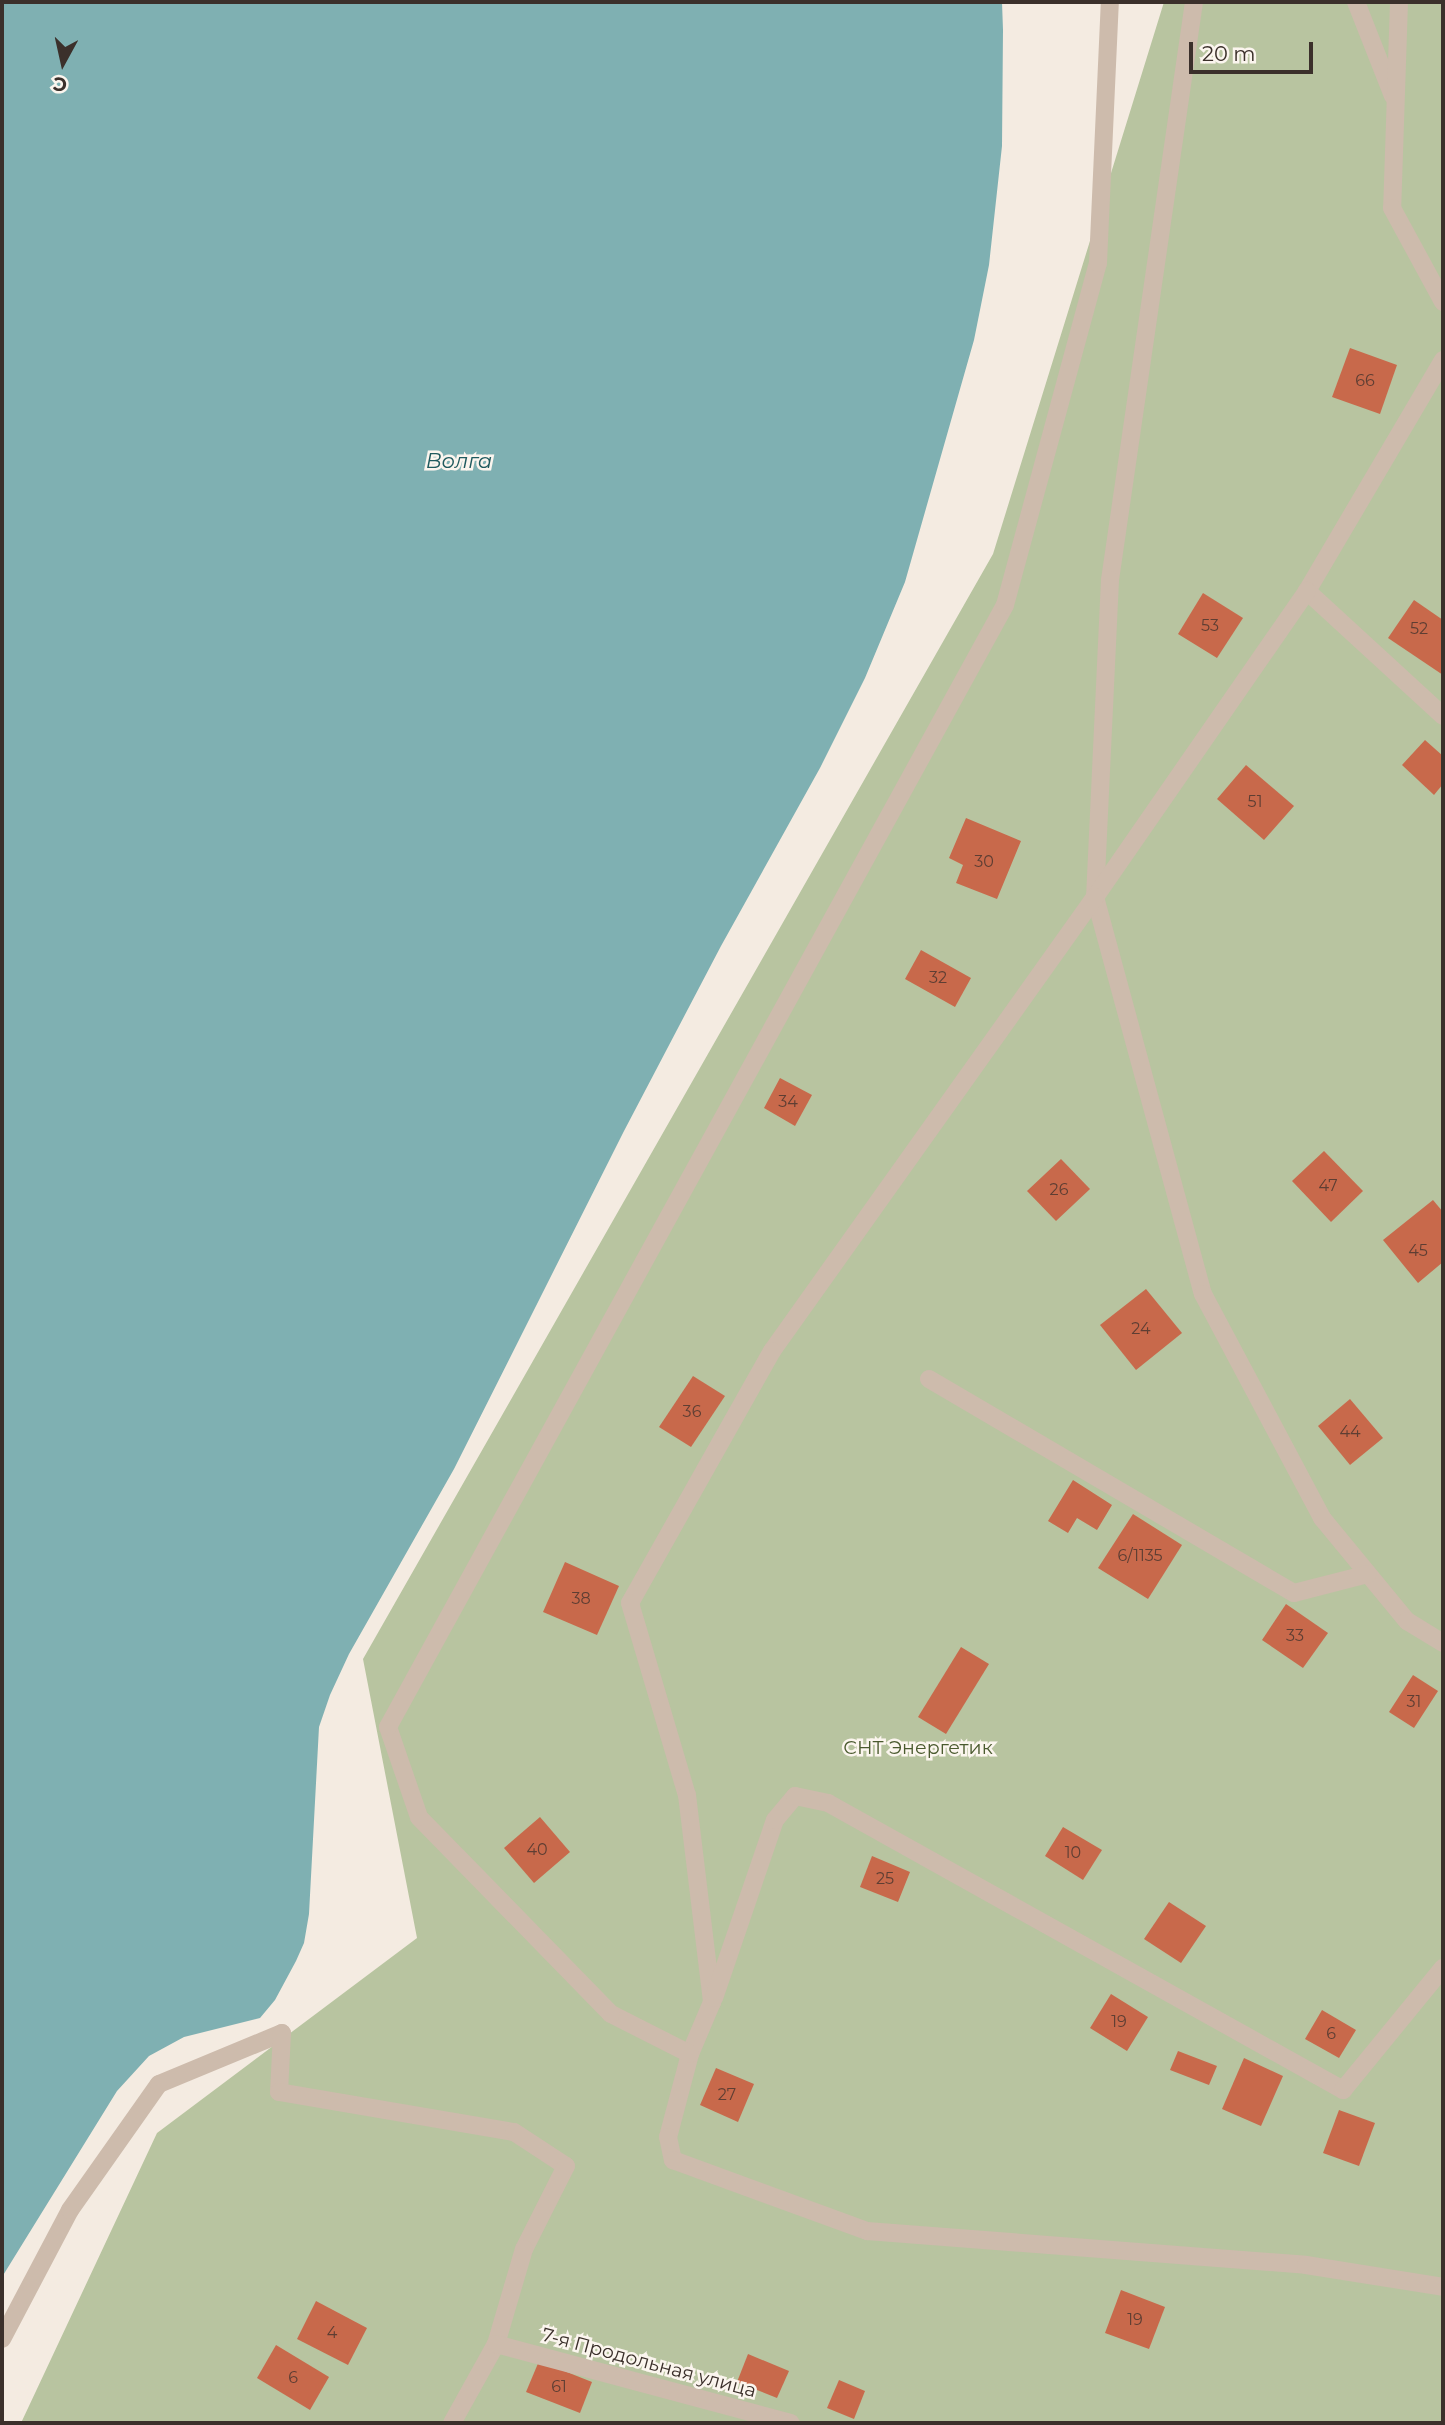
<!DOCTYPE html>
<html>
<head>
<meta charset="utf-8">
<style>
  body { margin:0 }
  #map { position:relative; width:1445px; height:2425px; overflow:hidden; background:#f4ebe1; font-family:Montserrat,sans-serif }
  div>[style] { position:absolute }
  .green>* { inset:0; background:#b8c4a0 }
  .water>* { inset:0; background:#7fb0b2 }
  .building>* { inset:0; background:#c8694b }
  .minor>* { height:18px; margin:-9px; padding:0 9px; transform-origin:9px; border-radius:9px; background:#cdbbac }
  span { translate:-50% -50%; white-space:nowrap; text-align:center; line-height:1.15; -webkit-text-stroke:5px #fbf5ee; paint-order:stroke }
  .number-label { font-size:16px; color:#5e3e33 }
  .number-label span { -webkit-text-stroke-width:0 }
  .park-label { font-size:19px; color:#4a5a2e }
  .street-label { font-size:19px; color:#3b302b }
  .water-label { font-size:21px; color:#1f5a5e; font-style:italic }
  .frame { position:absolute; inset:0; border:4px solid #3b302b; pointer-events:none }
  .north { position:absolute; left:28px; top:28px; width:70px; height:70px; -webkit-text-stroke:5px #fbf5ee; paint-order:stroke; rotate:188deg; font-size:19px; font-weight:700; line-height:28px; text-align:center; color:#3b302b }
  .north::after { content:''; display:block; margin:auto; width:24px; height:32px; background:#3b302b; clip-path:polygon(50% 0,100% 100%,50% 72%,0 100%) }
  .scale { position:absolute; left:1189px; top:42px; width:124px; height:32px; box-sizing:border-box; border:4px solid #3b302b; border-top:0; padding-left:9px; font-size:21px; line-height:24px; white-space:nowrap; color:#3b302b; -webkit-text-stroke:5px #fbf5ee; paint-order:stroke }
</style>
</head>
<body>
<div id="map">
  <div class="green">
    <div style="clip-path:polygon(1164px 2px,1443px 2px,1443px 2423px,21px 2423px,157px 2133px,417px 1938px,363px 1659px,993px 554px)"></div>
  </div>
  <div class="water">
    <div style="clip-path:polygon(2px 2px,1002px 2px,1003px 30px,1002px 146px,989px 265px,974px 340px,905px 582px,865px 678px,820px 768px,721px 946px,624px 1131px,454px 1469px,349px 1654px,330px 1695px,319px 1727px,309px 1914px,304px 1943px,296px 1961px,275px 2000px,260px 2018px,184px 2037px,149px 2056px,117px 2091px,2px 2277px)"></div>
  </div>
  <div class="building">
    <div style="clip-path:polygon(1350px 348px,1397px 365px,1380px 414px,1332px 397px)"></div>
    <div style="clip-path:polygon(1203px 593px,1243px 618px,1217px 658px,1178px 634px)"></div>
    <div style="clip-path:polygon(1414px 600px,1443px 620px,1443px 675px,1388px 638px)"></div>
    <div style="clip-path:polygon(1425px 740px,1443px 756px,1443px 784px,1434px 795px,1402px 765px)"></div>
    <div style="clip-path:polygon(1246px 765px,1294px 806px,1264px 840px,1217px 799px)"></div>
    <div style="clip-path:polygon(966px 818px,1021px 841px,997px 899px,956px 883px,963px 865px,949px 858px)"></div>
    <div style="clip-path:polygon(921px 950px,971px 978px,955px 1007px,905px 979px)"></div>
    <div style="clip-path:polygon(780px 1078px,812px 1095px,795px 1126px,764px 1108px)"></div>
    <div style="clip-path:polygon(1324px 1151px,1363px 1191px,1331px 1222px,1292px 1181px)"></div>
    <div style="clip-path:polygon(1061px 1159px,1090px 1189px,1056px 1221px,1027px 1191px)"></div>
    <div style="clip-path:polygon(1433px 1200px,1443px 1212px,1443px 1262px,1418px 1283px,1383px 1240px)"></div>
    <div style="clip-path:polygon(1146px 1289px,1182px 1333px,1136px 1370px,1100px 1325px)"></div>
    <div style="clip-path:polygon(693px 1376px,725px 1396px,691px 1447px,659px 1427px)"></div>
    <div style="clip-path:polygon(1350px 1399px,1383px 1438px,1350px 1465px,1318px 1426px)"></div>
    <div style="clip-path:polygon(1073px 1480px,1112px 1505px,1097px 1530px,1077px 1518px,1068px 1533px,1048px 1521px)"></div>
    <div style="clip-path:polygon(1133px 1514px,1182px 1545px,1148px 1599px,1098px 1568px)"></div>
    <div style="clip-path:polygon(565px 1562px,619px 1586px,597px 1635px,543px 1612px)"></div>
    <div style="clip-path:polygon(1286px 1604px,1328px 1633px,1303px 1668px,1262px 1640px)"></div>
    <div style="clip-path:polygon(961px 1647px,989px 1664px,946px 1734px,918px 1717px)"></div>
    <div style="clip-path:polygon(1413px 1675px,1438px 1691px,1414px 1728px,1389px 1712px)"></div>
    <div style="clip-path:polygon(540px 1817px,570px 1852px,534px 1883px,504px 1848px)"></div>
    <div style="clip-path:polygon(1063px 1827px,1102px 1850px,1083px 1880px,1045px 1856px)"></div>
    <div style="clip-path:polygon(872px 1856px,910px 1872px,898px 1902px,860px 1887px)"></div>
    <div style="clip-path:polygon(1169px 1902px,1206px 1926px,1181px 1963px,1144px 1939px)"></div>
    <div style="clip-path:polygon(1111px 1994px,1148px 2017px,1127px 2051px,1090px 2028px)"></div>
    <div style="clip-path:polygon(1322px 2010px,1356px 2030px,1339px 2058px,1305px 2039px)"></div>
    <div style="clip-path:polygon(1178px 2051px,1217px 2066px,1209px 2085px,1170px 2070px)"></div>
    <div style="clip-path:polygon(1244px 2058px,1283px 2076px,1261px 2126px,1222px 2109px)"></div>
    <div style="clip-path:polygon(716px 2068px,754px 2084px,738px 2122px,700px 2105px)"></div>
    <div style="clip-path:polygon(1339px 2110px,1375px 2123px,1359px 2166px,1323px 2153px)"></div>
    <div style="clip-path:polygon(1121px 2290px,1165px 2307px,1149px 2349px,1105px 2333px)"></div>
    <div style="clip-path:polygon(316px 2301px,367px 2328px,348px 2365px,297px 2339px)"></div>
    <div style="clip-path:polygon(276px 2345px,329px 2377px,310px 2410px,257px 2378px)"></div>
    <div style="clip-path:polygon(748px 2354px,789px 2371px,777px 2398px,737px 2382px)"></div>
    <div style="clip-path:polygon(539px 2361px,592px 2382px,580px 2413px,526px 2392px)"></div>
    <div style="clip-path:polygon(839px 2380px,865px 2391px,854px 2419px,827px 2408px)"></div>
  </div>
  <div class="minor">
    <div style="left:1194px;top:2px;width:584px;rotate:98.27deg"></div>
    <div style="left:1110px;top:580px;width:317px;rotate:92.7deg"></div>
    <div style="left:1095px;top:897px;width:411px;rotate:74.8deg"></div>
    <div style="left:1203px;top:1294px;width:254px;rotate:62deg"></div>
    <div style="left:1322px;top:1518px;width:134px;rotate:50.5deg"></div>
    <div style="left:1407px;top:1621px;width:42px;rotate:31.4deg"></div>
    <div style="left:1356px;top:2px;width:101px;rotate:68.5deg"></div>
    <div style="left:1399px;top:2px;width:206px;rotate:91.9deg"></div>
    <div style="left:1392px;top:208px;width:107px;rotate:61.5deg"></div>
    <div style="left:1307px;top:591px;width:268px;rotate:-59.5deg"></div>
    <div style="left:1443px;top:716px;width:185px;rotate:-137.4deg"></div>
    <div style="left:1307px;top:591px;width:372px;rotate:124.7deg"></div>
    <div style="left:1095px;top:897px;width:557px;rotate:125.43deg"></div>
    <div style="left:772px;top:1351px;width:289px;rotate:119.4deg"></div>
    <div style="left:630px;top:1603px;width:200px;rotate:73.5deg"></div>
    <div style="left:687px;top:1795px;width:209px;rotate:83.1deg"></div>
    <div style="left:712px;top:2002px;width:56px;rotate:112.9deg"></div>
    <div style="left:690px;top:2054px;width:86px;rotate:104.8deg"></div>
    <div style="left:668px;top:2137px;width:24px;rotate:78deg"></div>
    <div style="left:673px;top:2160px;width:207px;rotate:20.1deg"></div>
    <div style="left:867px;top:2231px;width:440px;rotate:4.4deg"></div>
    <div style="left:1306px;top:2265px;width:139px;rotate:9.1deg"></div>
    <div style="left:929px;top:1379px;width:423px;rotate:30.4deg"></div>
    <div style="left:1294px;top:1593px;width:76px;rotate:-14.4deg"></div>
    <div style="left:714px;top:1998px;width:188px;rotate:-71.1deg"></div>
    <div style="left:775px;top:1820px;width:31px;rotate:-50deg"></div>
    <div style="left:795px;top:1796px;width:34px;rotate:12deg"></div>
    <div style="left:828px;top:1803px;width:590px;rotate:29.13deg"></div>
    <div style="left:1343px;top:2090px;width:158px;rotate:-50.7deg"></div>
    <div style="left:690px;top:2054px;width:89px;rotate:-153.1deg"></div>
    <div style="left:611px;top:2014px;width:275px;rotate:-134.3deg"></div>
    <div style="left:419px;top:1817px;width:95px;rotate:-109deg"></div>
    <div style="left:388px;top:1727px;width:1280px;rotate:-61.19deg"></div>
    <div style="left:1005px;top:605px;width:354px;rotate:-74.8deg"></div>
    <div style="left:1098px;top:263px;width:261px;rotate:-87.4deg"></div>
    <div style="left:2px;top:2339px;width:146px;rotate:-62.2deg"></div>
    <div style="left:70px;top:2210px;width:154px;rotate:-54.8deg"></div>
    <div style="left:159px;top:2084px;width:133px;rotate:-22.5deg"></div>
    <div style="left:282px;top:2033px;width:59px;rotate:92.9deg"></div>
    <div style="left:279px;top:2092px;width:238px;rotate:9.7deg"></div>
    <div style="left:514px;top:2132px;width:62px;rotate:33.2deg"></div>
    <div style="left:566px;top:2166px;width:93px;rotate:116.8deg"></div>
    <div style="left:524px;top:2249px;width:99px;rotate:106.4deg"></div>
    <div style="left:496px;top:2344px;width:90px;rotate:119.1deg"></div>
    <div style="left:496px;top:2344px;width:305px;rotate:15deg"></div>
  </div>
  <div class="number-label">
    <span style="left:1365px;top:381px">66</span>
    <span style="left:1210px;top:626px">53</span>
    <span style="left:1419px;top:629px">52</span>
    <span style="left:1255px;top:802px">51</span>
    <span style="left:984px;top:862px">30</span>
    <span style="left:938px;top:978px">32</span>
    <span style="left:788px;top:1102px">34</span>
    <span style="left:1328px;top:1186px">47</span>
    <span style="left:1059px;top:1190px">26</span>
    <span style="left:1418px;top:1251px">45</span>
    <span style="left:1141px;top:1329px">24</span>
    <span style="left:692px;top:1412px">36</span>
    <span style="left:1350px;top:1432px">44</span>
    <span style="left:1140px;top:1556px">6/1135</span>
    <span style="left:581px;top:1599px">38</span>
    <span style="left:1295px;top:1636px">33</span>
    <span style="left:1414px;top:1702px">31</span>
    <span style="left:537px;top:1850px">40</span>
    <span style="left:1073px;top:1853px">10</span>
    <span style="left:885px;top:1879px">25</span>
    <span style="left:1119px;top:2022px">19</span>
    <span style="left:1331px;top:2034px">6</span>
    <span style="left:727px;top:2095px">27</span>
    <span style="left:1135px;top:2320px">19</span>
    <span style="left:332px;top:2333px">4</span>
    <span style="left:293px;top:2378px">6</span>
    <span style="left:559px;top:2387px">61</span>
  </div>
  <div class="park-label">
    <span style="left:918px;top:1748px">СНТ Энергетик</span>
  </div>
  <div class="street-label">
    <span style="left:649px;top:2363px;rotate:15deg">7-я Продольная улица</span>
  </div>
  <div class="water-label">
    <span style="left:459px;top:461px">Волга</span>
  </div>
  <div class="frame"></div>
  <div class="north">С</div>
  <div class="scale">20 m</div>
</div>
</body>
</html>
